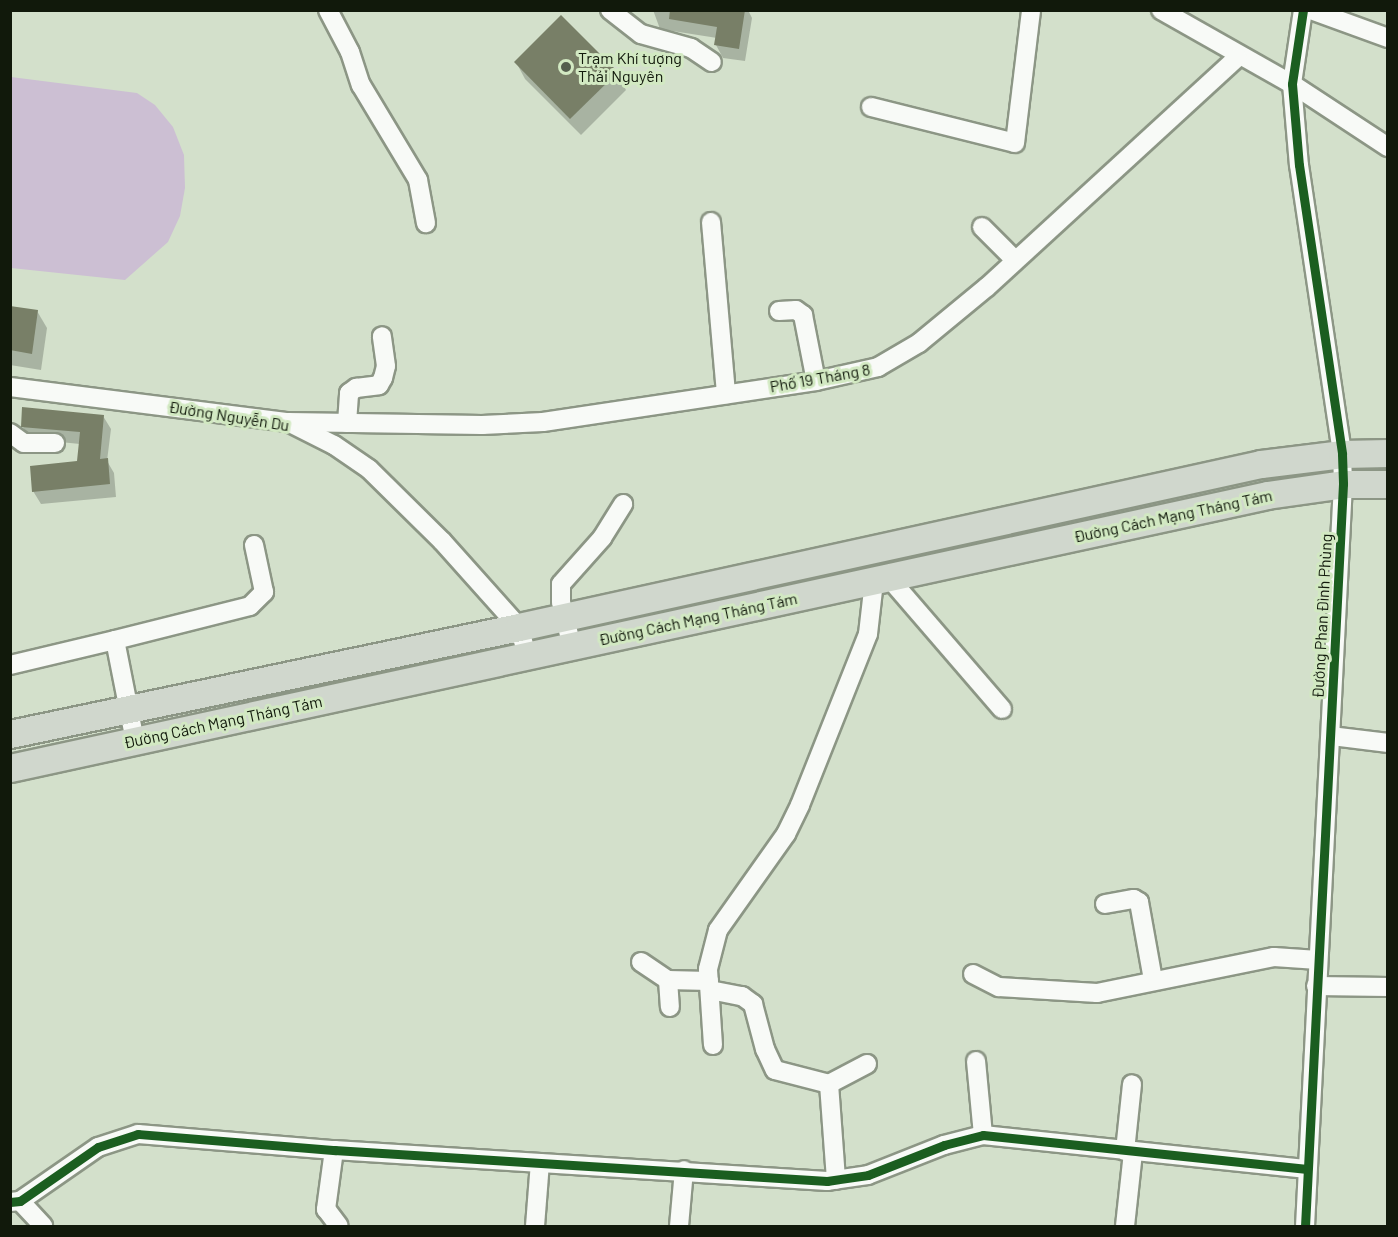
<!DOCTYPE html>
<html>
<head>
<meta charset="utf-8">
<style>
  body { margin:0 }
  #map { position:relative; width:1398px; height:1237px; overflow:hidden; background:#d3e0cb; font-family:Barlow,sans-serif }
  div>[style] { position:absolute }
  .green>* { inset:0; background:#ccbfd3 }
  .shadow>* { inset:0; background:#0003 }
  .building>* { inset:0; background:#787f67 }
  .roads { filter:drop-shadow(2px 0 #8c9685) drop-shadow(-2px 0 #8c9685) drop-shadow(0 2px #8c9685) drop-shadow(0 -2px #8c9685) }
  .minor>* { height:18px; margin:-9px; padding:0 9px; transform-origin:9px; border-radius:9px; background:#f8faf7 }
  .highway>* { height:27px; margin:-13.5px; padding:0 13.5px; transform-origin:13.5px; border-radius:13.5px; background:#d0d7cd }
  .cycleway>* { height:9px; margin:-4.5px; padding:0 4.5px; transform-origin:4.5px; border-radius:4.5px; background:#1b5e20 }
  .dots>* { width:16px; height:16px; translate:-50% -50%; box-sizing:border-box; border:3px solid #d2e9c2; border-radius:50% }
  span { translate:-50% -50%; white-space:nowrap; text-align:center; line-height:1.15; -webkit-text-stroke:6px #d2e9c2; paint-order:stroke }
  .poi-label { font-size:16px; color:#11190b }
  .left { translate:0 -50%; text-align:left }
  .street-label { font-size:16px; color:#11190b }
  .frame { position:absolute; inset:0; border:12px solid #11190b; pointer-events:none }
</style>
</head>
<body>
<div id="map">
  <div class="green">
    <div style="clip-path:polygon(11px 77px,137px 93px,155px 105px,173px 127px,184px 155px,185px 188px,180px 216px,168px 242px,125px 280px,11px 268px)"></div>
  </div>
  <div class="shadow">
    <div style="clip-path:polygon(653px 10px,748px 10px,752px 18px,745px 61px,723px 58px,716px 45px,717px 38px,660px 29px)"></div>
    <div style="clip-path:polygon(516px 62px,616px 73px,626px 90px,581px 135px,525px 79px)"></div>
    <div style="clip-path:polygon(10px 307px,37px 311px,47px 328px,41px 370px,10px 365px)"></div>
    <div style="clip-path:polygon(103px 416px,111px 429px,107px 461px,114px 473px,116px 497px,41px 504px,33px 491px,78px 463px,80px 444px,30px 439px,23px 427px)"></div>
  </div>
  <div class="building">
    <div style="clip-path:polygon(670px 10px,745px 10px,739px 49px,714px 45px,717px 27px,669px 19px)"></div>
    <div style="clip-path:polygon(561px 15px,618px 72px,570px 119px,514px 62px)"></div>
    <div style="clip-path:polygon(10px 306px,38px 310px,32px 354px,10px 350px)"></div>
    <div style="clip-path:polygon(22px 407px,104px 415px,100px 459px,108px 458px,110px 484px,32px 492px,30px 466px,77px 461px,80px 432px,21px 427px)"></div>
  </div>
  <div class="roads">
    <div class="minor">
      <div style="left:328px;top:10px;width:47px;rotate:62.4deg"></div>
      <div style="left:350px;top:52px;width:35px;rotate:72deg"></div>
      <div style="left:361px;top:85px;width:111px;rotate:59deg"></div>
      <div style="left:418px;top:180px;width:44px;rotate:79.5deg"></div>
      <div style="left:610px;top:10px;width:39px;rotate:38deg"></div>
      <div style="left:641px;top:34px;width:52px;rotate:15.6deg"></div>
      <div style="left:691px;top:48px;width:25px;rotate:34deg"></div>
      <div style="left:1161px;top:10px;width:150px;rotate:29.5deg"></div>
      <div style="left:1292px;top:84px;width:115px;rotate:33.3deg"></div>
      <div style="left:1303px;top:10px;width:75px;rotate:98.5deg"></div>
      <div style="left:1292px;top:84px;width:81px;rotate:85.1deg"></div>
      <div style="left:1299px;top:165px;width:292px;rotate:81.5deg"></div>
      <div style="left:1342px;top:454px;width:30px;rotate:88deg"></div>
      <div style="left:1343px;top:484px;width:743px;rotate:92.93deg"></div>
      <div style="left:1311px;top:10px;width:82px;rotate:20deg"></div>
      <div style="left:871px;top:107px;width:148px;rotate:14deg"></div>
      <div style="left:1015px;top:143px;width:134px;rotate:-83.1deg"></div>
      <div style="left:711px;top:222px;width:173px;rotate:85deg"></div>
      <div style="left:982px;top:227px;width:47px;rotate:45deg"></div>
      <div style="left:779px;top:311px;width:17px;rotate:-3deg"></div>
      <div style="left:796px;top:310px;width:9px;rotate:36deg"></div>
      <div style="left:803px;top:315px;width:67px;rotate:78.9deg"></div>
      <div style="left:10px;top:387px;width:280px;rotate:7.2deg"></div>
      <div style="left:288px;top:422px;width:51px;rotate:26.6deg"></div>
      <div style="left:334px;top:445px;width:42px;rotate:34.4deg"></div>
      <div style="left:369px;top:469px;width:103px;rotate:44.6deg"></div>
      <div style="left:442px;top:541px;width:115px;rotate:48.2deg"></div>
      <div style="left:519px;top:627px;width:29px;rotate:74deg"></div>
      <div style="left:288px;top:422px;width:194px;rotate:0.9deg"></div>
      <div style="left:482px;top:425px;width:61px;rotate:-2.8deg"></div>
      <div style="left:543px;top:422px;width:276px;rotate:-8.5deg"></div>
      <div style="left:816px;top:381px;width:64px;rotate:-12.7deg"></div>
      <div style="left:878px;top:367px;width:48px;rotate:-30.3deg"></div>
      <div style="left:919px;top:343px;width:88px;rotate:-39.5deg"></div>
      <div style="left:987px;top:287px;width:340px;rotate:-42.5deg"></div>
      <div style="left:347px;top:423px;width:30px;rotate:-86deg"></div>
      <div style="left:349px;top:393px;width:9px;rotate:-36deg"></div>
      <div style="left:356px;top:388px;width:23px;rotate:-7deg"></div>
      <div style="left:379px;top:385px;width:8px;rotate:-60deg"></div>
      <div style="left:383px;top:378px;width:12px;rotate:-76deg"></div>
      <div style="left:386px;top:366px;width:30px;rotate:-98deg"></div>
      <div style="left:10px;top:433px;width:17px;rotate:36deg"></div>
      <div style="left:24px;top:443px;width:31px"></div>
      <div style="left:889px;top:578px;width:173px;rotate:49.2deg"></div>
      <div style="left:572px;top:647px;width:46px;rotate:-103.7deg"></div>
      <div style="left:561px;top:602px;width:18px;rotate:-90deg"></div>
      <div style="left:561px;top:584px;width:62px;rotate:-48.3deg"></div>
      <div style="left:602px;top:538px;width:40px;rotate:-58deg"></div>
      <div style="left:10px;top:665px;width:108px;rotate:-13.4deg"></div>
      <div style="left:1331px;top:736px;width:57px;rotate:7deg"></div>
      <div style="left:135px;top:741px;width:103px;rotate:-101.2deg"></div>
      <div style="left:115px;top:640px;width:139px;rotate:-14.1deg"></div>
      <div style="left:250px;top:606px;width:20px;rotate:-45deg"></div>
      <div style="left:264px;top:592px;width:48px;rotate:-102deg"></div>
      <div style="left:1105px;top:904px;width:29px;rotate:-10deg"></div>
      <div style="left:1134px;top:899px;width:6px;rotate:31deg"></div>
      <div style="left:1139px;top:902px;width:79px;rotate:79.8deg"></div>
      <div style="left:641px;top:962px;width:32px;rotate:34deg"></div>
      <div style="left:668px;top:980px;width:41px;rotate:1.4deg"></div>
      <div style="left:973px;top:974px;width:29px;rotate:27deg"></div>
      <div style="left:999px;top:987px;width:98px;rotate:3.5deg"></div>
      <div style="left:1097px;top:993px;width:181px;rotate:-11.5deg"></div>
      <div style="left:1274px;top:957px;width:44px;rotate:3.9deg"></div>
      <div style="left:668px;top:980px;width:27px;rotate:86deg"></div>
      <div style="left:1316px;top:986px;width:72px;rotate:0.8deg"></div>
      <div style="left:710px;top:990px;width:33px;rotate:11deg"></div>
      <div style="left:742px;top:996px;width:14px;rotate:36deg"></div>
      <div style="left:753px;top:1004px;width:47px;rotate:75.1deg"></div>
      <div style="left:765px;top:1049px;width:23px;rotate:65deg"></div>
      <div style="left:775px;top:1070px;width:56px;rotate:14.5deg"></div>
      <div style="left:829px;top:1084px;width:96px;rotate:85.8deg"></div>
      <div style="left:713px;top:1045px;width:76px;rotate:-93.8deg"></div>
      <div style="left:708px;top:969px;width:40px;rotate:-75.6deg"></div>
      <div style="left:718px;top:930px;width:118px;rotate:-54.7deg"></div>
      <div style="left:786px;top:834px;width:32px;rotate:-64deg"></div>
      <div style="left:800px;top:805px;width:184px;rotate:-68.3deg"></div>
      <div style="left:868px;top:634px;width:53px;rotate:-83.5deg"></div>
      <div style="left:976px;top:1061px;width:74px;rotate:84.6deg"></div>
      <div style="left:829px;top:1084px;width:43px;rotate:-27.8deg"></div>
      <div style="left:334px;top:1150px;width:60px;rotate:97.7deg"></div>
      <div style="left:326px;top:1209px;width:21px;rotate:53deg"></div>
      <div style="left:1125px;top:1151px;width:67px;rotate:-84deg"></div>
      <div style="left:20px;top:1201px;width:34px;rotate:47deg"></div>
      <div style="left:10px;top:1202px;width:10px;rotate:-6deg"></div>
      <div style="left:20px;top:1201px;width:95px;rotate:-34.7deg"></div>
      <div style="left:98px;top:1147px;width:42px;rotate:-18deg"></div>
      <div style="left:138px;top:1134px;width:197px;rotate:4.7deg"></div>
      <div style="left:334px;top:1150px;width:494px;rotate:3.6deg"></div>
      <div style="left:827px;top:1181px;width:41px;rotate:-8.3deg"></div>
      <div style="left:868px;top:1175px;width:82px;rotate:-21.5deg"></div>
      <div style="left:944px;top:1145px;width:40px;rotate:-14.4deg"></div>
      <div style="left:983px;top:1135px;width:326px;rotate:6deg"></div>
      <div style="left:535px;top:1226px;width:63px;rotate:-85.5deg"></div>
      <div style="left:679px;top:1226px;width:56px;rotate:-84.9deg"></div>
      <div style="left:1125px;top:1226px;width:74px;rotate:-83.8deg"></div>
    </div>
    <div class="highway">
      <div style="left:10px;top:734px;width:520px;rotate:-11.87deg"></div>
      <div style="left:519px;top:627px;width:760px;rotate:-12.39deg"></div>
      <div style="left:1261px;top:464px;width:82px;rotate:-7deg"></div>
      <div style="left:1342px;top:454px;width:46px;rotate:-1.2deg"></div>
      <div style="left:10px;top:768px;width:1286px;rotate:-12.25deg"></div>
      <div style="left:1267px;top:495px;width:77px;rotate:-8.2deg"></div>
      <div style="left:1343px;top:484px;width:45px"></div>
    </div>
  </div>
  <div class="cycleway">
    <div style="left:1303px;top:10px;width:75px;rotate:98.5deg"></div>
    <div style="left:1292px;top:84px;width:81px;rotate:85.1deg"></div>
    <div style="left:1299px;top:165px;width:292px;rotate:81.5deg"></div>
    <div style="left:1342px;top:454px;width:30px;rotate:88deg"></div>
    <div style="left:1343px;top:484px;width:743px;rotate:92.93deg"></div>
    <div style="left:10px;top:1202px;width:10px;rotate:-6deg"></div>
    <div style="left:20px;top:1201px;width:95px;rotate:-34.7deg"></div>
    <div style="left:98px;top:1147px;width:42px;rotate:-18deg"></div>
    <div style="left:138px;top:1134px;width:197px;rotate:4.7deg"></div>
    <div style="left:334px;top:1150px;width:494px;rotate:3.6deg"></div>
    <div style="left:827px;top:1181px;width:41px;rotate:-8.3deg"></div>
    <div style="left:868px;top:1175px;width:82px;rotate:-21.5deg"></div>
    <div style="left:944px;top:1145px;width:40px;rotate:-14.4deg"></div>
    <div style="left:983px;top:1135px;width:326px;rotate:6deg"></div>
  </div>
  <div class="dots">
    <div style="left:566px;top:67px;background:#555f4e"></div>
  </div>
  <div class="poi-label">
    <span class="left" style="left:578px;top:67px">Trạm Khí tượng<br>Thái Nguyên</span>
  </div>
  <div class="street-label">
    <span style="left:820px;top:378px;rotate:-10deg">Phố 19 Tháng 8</span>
    <span style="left:229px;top:416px;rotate:9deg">Đường Nguyễn Du</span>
    <span style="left:1173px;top:516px;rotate:-12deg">Đường Cách Mạng Tháng Tám</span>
    <span style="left:1322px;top:616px;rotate:-87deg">Đường Phan Đình Phùng</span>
    <span style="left:698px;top:619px;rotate:-12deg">Đường Cách Mạng Tháng Tám</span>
    <span style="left:223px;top:722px;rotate:-12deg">Đường Cách Mạng Tháng Tám</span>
  </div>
  <div class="frame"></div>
</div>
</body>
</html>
